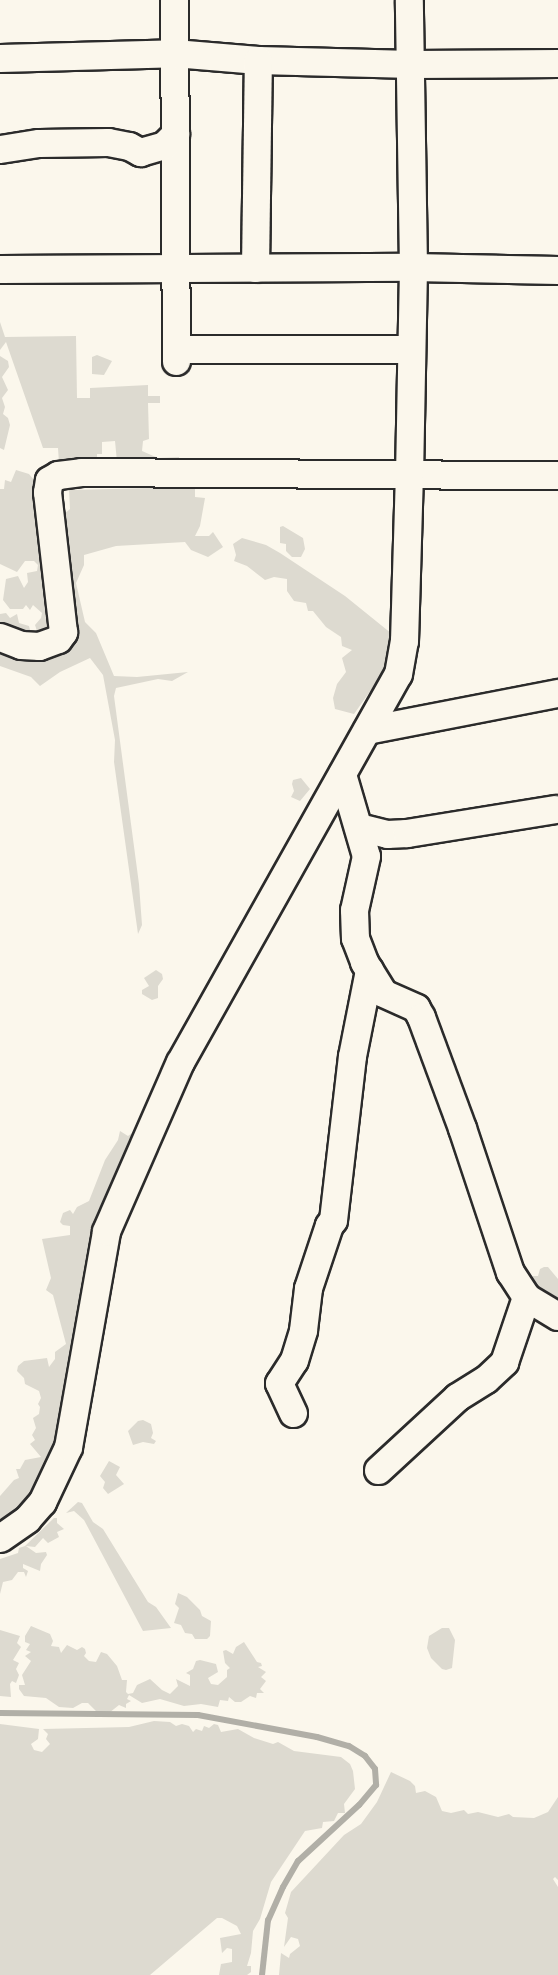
<!DOCTYPE html>
<html>
<head>
<meta charset="utf-8">
<style>
  body { margin:0 }
  #map { position:relative; width:558px; height:1975px; overflow:hidden; background:#fbf7ec; font-family:"Architects Daughter",sans-serif }
  div>[style] { position:absolute }
  .green>* { inset:0; background:#dddad0 }
  .stream>* { height:6px; margin:-3px; padding:0 3px; transform-origin:3px; border-radius:3px; background:#b1afa7 }
  .roads { filter:drop-shadow(2px 0 #2b2b2b) drop-shadow(-2px 0 #2b2b2b) drop-shadow(0 2px #2b2b2b) drop-shadow(0 -2px #2b2b2b) }
  .minor>* { height:27px; margin:-13.5px; padding:0 13.5px; transform-origin:13.5px; border-radius:13.5px; background:#fbf7ec }
  span { translate:-50% -50%; white-space:nowrap; text-align:center; line-height:1.15; -webkit-text-stroke:6px #fbf7ec; paint-order:stroke }
</style>
</head>
<body>
<div id="map">
  <div class="green">
    <div style="clip-path:polygon(0 322px,5px 337px,76px 336px,77px 398px,90px 398px,90px 388px,148px 385px,148px 396px,160px 396px,160px 403px,148px 403px,149px 439px,143px 441px,142px 451px,158px 458px,179px 457px,179px 462px,117px 462px,115px 441px,102px 442px,102px 454px,97px 454px,97px 463px,59px 463px,58px 448px,43px 448px,6px 342px,0 350px)"></div>
    <div style="clip-path:polygon(97px 355px,112px 361px,104px 375px,92px 374px,92px 357px)"></div>
    <div style="clip-path:polygon(0 356px,8px 361px,9px 367px,2px 377px,8px 390px,2px 398px,5px 407px,3px 414px,8px 418px,10px 425px,4px 450px,0 448px)"></div>
    <div style="clip-path:polygon(16px 470px,29px 474px,34px 480px,33px 489px,44px 489px,63px 515px,70px 509px,69px 490px,195px 487px,195px 497px,205px 498px,200px 526px,195px 536px,209px 536px,213px 532px,223px 547px,208px 557px,191px 550px,185px 542px,116px 546px,84px 555px,84px 565px,76px 583px,85px 622px,96px 633px,114px 676px,137px 677px,188px 672px,172px 681px,158px 679px,116px 688px,114px 696px,139px 884px,142px 925px,138px 934px,114px 762px,115px 740px,103px 675px,90px 658px,60px 672px,40px 686px,31px 677px,0 666px,0 614px,6px 613px,10px 618px,17px 614px,19px 623px,29px 626px,31px 634px,38px 634px,35px 625px,41px 618px,42px 613px,33px 605px,30px 610px,26px 605px,23px 609px,10px 609px,3px 600px,6px 579px,18px 576px,24px 588px,28px 582px,27px 573px,37px 571px,38px 565px,34px 561px,25px 561px,17px 572px,0 564px,0 489px,4px 489px,5px 480px,11px 482px)"></div>
    <div style="clip-path:polygon(283px 526px,303px 538px,305px 549px,301px 557px,292px 557px,286px 551px,286px 544px,280px 543px,280px 527px)"></div>
    <div style="clip-path:polygon(242px 538px,266px 545px,280px 553px,345px 596px,397px 638px,388px 666px,354px 714px,335px 709px,333px 698px,337px 684px,346px 672px,342px 658px,352px 650px,342px 646px,341px 637px,326px 627px,313px 611px,308px 611px,306px 603px,294px 601px,287px 591px,287px 579px,274px 577px,265px 580px,247px 566px,234px 561px,236px 555px,233px 544px)"></div>
    <div style="clip-path:polygon(301px 778px,310px 789px,300px 801px,291px 797px,294px 791px,292px 784px,293px 780px)"></div>
    <div style="clip-path:polygon(156px 970px,162px 974px,163px 979px,158px 986px,158px 998px,152px 1000px,142px 994px,142px 990px,149px 986px,144px 978px)"></div>
    <div style="clip-path:polygon(120px 1131px,128px 1136px,132px 1133px,95px 1239px,58px 1443px,31px 1499px,27px 1498px,0 1523px,0 1496px,14px 1480px,19px 1478px,16px 1469px,20px 1469px,25px 1460px,41px 1457px,30px 1444px,35px 1440px,32px 1435px,36px 1428px,33px 1418px,39px 1414px,40px 1407px,38px 1404px,41px 1398px,39px 1391px,25px 1384px,24px 1378px,17px 1371px,18px 1366px,24px 1361px,47px 1358px,49px 1367px,55px 1359px,55px 1352px,66px 1344px,53px 1295px,46px 1290px,51px 1278px,42px 1239px,70px 1235px,70px 1226px,63px 1225px,60px 1222px,63px 1213px,70px 1210px,73px 1214px,77px 1207px,89px 1201px,105px 1160px,118px 1140px)"></div>
    <div style="clip-path:polygon(544px 1267px,548px 1267px,558px 1279px,558px 1304px,534px 1290px,533px 1276px,538px 1276px,540px 1269px)"></div>
    <div style="clip-path:polygon(143px 1420px,151px 1424px,153px 1433px,151px 1438px,156px 1441px,154px 1444px,143px 1442px,133px 1445px,128px 1431px,138px 1421px)"></div>
    <div style="clip-path:polygon(109px 1461px,120px 1467px,116px 1475px,124px 1484px,108px 1494px,103px 1488px,105px 1482px,100px 1476px)"></div>
    <div style="clip-path:polygon(78px 1502px,82px 1503px,93px 1522px,103px 1529px,148px 1602px,156px 1607px,171px 1628px,143px 1631px,84px 1520px,74px 1511px,66px 1513px)"></div>
    <div style="clip-path:polygon(54px 1518px,57px 1518px,57px 1523px,64px 1529px,57px 1532px,59px 1537px,48px 1543px,43px 1538px,35px 1547px,26px 1546px,36px 1553px,46px 1552px,47px 1555px,41px 1564px,40px 1571px,23px 1564px,23px 1568px,28px 1571px,26px 1577px,24px 1572px,18px 1572px,12px 1580px,3px 1582px,0 1594px,0 1559px,18px 1553px,19px 1548px,25px 1546px)"></div>
    <div style="clip-path:polygon(178px 1593px,187px 1597px,200px 1610px,202px 1616px,211px 1621px,210px 1636px,207px 1639px,195px 1639px,192px 1634px,185px 1633px,181px 1625px,174px 1623px,179px 1608px,175px 1604px)"></div>
    <div style="clip-path:polygon(31px 1626px,50px 1634px,53px 1641px,51px 1646px,59px 1647px,61px 1653px,67px 1645px,77px 1650px,82px 1647px,85px 1649px,86px 1653px,84px 1656px,89px 1661px,96px 1662px,101px 1652px,107px 1654px,117px 1666px,122px 1680px,127px 1680px,126px 1692px,128px 1694px,133px 1693px,137px 1685px,150px 1679px,162px 1690px,170px 1694px,178px 1686px,176px 1679px,190px 1686px,190px 1675px,186px 1673px,193px 1669px,196px 1661px,200px 1660px,216px 1664px,218px 1672px,208px 1678px,211px 1684px,218px 1685px,227px 1677px,227px 1670px,230px 1668px,225px 1663px,223px 1651px,226px 1650px,233px 1654px,236px 1647px,244px 1642px,257px 1662px,261px 1663px,262px 1666px,258px 1667px,266px 1672px,261px 1677px,266px 1681px,260px 1689px,264px 1693px,257px 1693px,256px 1698px,250px 1696px,241px 1702px,235px 1702px,229px 1697px,228px 1701px,220px 1700px,218px 1707px,201px 1704px,184px 1706px,160px 1699px,142px 1703px,129px 1695px,127px 1699px,131px 1701px,126px 1704px,126px 1708px,119px 1705px,109px 1713px,97px 1712px,88px 1703px,82px 1703px,73px 1708px,59px 1707px,46px 1698px,24px 1696px,19px 1689px,19px 1685px,25px 1685px,22px 1675px,31px 1661px,25px 1656px,31px 1652px,26px 1650px,30px 1644px,25px 1642px,25px 1636px)"></div>
    <div style="clip-path:polygon(442px 1628px,449px 1628px,455px 1640px,452px 1668px,446px 1670px,442px 1669px,431px 1658px,427px 1648px,429px 1636px)"></div>
    <div style="clip-path:polygon(0 1630px,20px 1636px,17px 1643px,21px 1647px,13px 1660px,19px 1663px,16px 1669px,19px 1675px,16px 1683px,12px 1681px,10px 1684px,11px 1697px,0 1696px)"></div>
    <div style="clip-path:polygon(154px 1721px,170px 1722px,176px 1726px,182px 1724px,189px 1726px,193px 1732px,196px 1729px,202px 1731px,204px 1726px,209px 1728px,214px 1724px,218px 1725px,221px 1732px,238px 1729px,254px 1738px,273px 1744px,278px 1742px,294px 1751px,341px 1757px,350px 1764px,353px 1771px,355px 1789px,344px 1804px,345px 1813px,338px 1813px,334px 1821px,323px 1822px,322px 1828px,305px 1831px,271px 1882px,260px 1919px,253px 1931px,251px 1953px,247px 1966px,251px 1966px,251px 1972px,247px 1975px,219px 1975px,221px 1964px,232px 1962px,232px 1949px,227px 1948px,222px 1953px,220px 1938px,241px 1934px,237px 1926px,222px 1918px,217px 1918px,150px 1975px,0 1975px,0 1724px,39px 1729px,38px 1739px,31px 1744px,34px 1750px,42px 1752px,50px 1744px,46px 1739px,48px 1734px,43px 1729px,129px 1727px)"></div>
    <div style="clip-path:polygon(391px 1772px,410px 1781px,415px 1786px,416px 1793px,425px 1791px,436px 1797px,442px 1811px,451px 1813px,464px 1810px,468px 1814px,478px 1812px,498px 1817px,509px 1814px,513px 1817px,534px 1818px,548px 1812px,558px 1797px,558px 1880px,555px 1877px,553px 1879px,558px 1887px,558px 1975px,279px 1975px,281px 1953px,289px 1958px,290px 1954px,300px 1946px,298px 1939px,291px 1937px,284px 1947px,288px 1918px,285px 1913px,291px 1892px,344px 1835px,361px 1824px,377px 1802px)"></div>
  </div>
  <div class="stream">
    <div style="left:0;top:1713px;width:198px;rotate:0.6deg"></div>
    <div style="left:198px;top:1715px;width:121px;rotate:10.5deg"></div>
    <div style="left:317px;top:1737px;width:33px;rotate:16deg"></div>
    <div style="left:349px;top:1746px;width:19px;rotate:32deg"></div>
    <div style="left:365px;top:1756px;width:16px;rotate:52deg"></div>
    <div style="left:375px;top:1769px;width:16px;rotate:86deg"></div>
    <div style="left:376px;top:1785px;width:26px;rotate:130deg"></div>
    <div style="left:359px;top:1805px;width:83px;rotate:137.4deg"></div>
    <div style="left:298px;top:1861px;width:30px;rotate:120deg"></div>
    <div style="left:283px;top:1887px;width:36px;rotate:114deg"></div>
    <div style="left:268px;top:1920px;width:55px;rotate:96.2deg"></div>
  </div>
  <div class="roads">
    <div class="minor">
      <div style="left:174px;top:0;width:361px;rotate:89.7deg"></div>
      <div style="left:0;top:58px;width:174px;rotate:-1.6deg"></div>
      <div style="left:174px;top:53px;width:84px;rotate:4.8deg"></div>
      <div style="left:258px;top:60px;width:154px;rotate:1.5deg"></div>
      <div style="left:412px;top:64px;width:146px;rotate:-0.4deg"></div>
      <div style="left:0;top:149px;width:39px;rotate:-9deg"></div>
      <div style="left:39px;top:143px;width:69px;rotate:-0.8deg"></div>
      <div style="left:108px;top:142px;width:21px;rotate:11deg"></div>
      <div style="left:129px;top:146px;width:13px;rotate:29deg"></div>
      <div style="left:140px;top:152px;width:25px;rotate:-16deg"></div>
      <div style="left:164px;top:145px;width:16px;rotate:-45deg"></div>
      <div style="left:255px;top:268px;width:208px;rotate:-89.2deg"></div>
      <div style="left:0;top:269px;width:413px;rotate:-0.3deg"></div>
      <div style="left:413px;top:267px;width:145px;rotate:1.2deg"></div>
      <div style="left:176px;top:349px;width:235px"></div>
      <div style="left:0;top:637px;width:22px;rotate:21deg"></div>
      <div style="left:21px;top:645px;width:18px;rotate:3deg"></div>
      <div style="left:39px;top:646px;width:20px;rotate:-20deg"></div>
      <div style="left:58px;top:639px;width:9px;rotate:-54deg"></div>
      <div style="left:63px;top:632px;width:141px;rotate:-96.5deg"></div>
      <div style="left:47px;top:492px;width:12px;rotate:-81deg"></div>
      <div style="left:49px;top:480px;width:10px;rotate:-29deg"></div>
      <div style="left:58px;top:475px;width:23px;rotate:-7deg"></div>
      <div style="left:81px;top:472px;width:477px;rotate:0.4deg"></div>
      <div style="left:367px;top:730px;width:195px;rotate:-11deg"></div>
      <div style="left:342px;top:774px;width:85px;rotate:73.7deg"></div>
      <div style="left:366px;top:856px;width:55px;rotate:102.5deg"></div>
      <div style="left:354px;top:910px;width:28px;rotate:88deg"></div>
      <div style="left:355px;top:938px;width:26px;rotate:69deg"></div>
      <div style="left:364px;top:962px;width:36px;rotate:58deg"></div>
      <div style="left:383px;top:993px;width:36px;rotate:24deg"></div>
      <div style="left:416px;top:1008px;width:10px;rotate:61deg"></div>
      <div style="left:421px;top:1017px;width:118px;rotate:69.7deg"></div>
      <div style="left:462px;top:1128px;width:152px;rotate:71.6deg"></div>
      <div style="left:510px;top:1272px;width:30px;rotate:57deg"></div>
      <div style="left:359px;top:827px;width:29px;rotate:14deg"></div>
      <div style="left:387px;top:834px;width:20px;rotate:-3deg"></div>
      <div style="left:407px;top:833px;width:150px;rotate:-9.2deg"></div>
      <div style="left:293px;top:1413px;width:33px;rotate:-115deg"></div>
      <div style="left:279px;top:1383px;width:27px;rotate:-57deg"></div>
      <div style="left:294px;top:1360px;width:31px;rotate:-73deg"></div>
      <div style="left:303px;top:1330px;width:42px;rotate:-83.2deg"></div>
      <div style="left:308px;top:1288px;width:66px;rotate:-71.6deg"></div>
      <div style="left:329px;top:1225px;width:6px;rotate:-51deg"></div>
      <div style="left:333px;top:1220px;width:165px;rotate:-83.4deg"></div>
      <div style="left:352px;top:1056px;width:88px;rotate:-78.8deg"></div>
      <div style="left:378px;top:1470px;width:108px;rotate:-42.7deg"></div>
      <div style="left:457px;top:1397px;width:34px;rotate:-32deg"></div>
      <div style="left:486px;top:1379px;width:25px;rotate:-43deg"></div>
      <div style="left:504px;top:1362px;width:69px;rotate:-71.3deg"></div>
      <div style="left:526px;top:1297px;width:37px;rotate:31deg"></div>
      <div style="left:0;top:1538px;width:33px;rotate:-35deg"></div>
      <div style="left:27px;top:1519px;width:23px;rotate:-49deg"></div>
      <div style="left:42px;top:1502px;width:61px;rotate:-64.7deg"></div>
      <div style="left:68px;top:1447px;width:219px;rotate:-80deg"></div>
      <div style="left:106px;top:1231px;width:184px;rotate:-66.4deg"></div>
      <div style="left:180px;top:1062px;width:445px;rotate:-60.7deg"></div>
      <div style="left:398px;top:674px;width:34px;rotate:-80deg"></div>
      <div style="left:404px;top:641px;width:165px;rotate:-88.3deg"></div>
      <div style="left:409px;top:476px;width:209px;rotate:-88.9deg"></div>
      <div style="left:413px;top:267px;width:267px;rotate:-90.9deg"></div>
    </div>
  </div>
</div>
</body>
</html>
